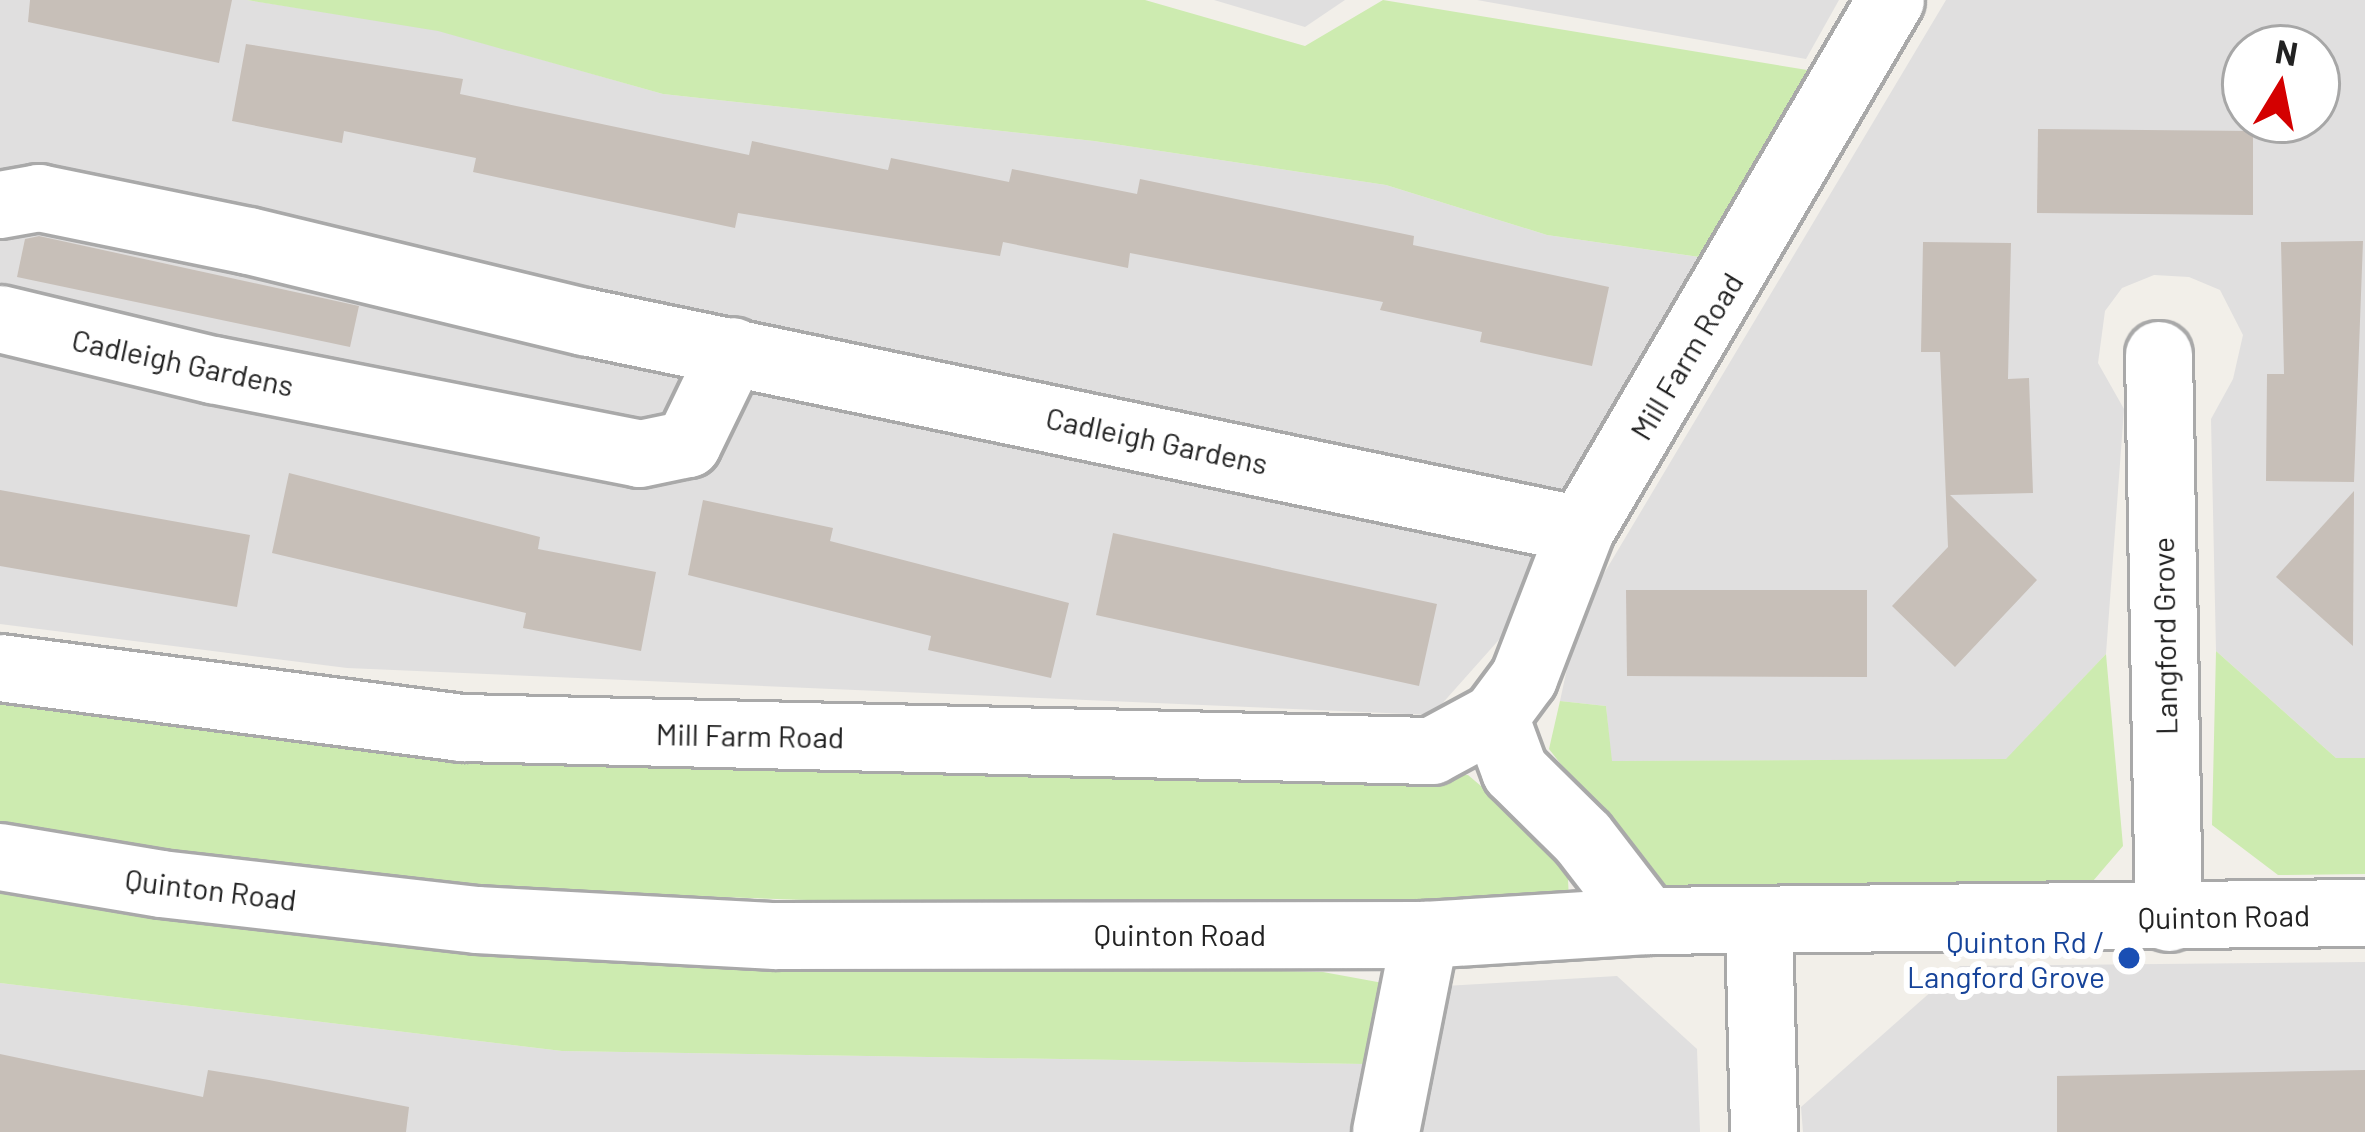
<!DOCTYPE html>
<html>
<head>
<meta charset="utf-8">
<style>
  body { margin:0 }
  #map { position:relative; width:2365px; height:1132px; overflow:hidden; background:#f2efe9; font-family:Barlow,sans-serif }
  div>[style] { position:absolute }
  .residential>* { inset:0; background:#e0dfdf }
  .grass>* { inset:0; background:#cdebb0 }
  .building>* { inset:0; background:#c7bfb8 }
  .roads { filter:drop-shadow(3px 0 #a9a9a9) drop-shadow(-3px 0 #a9a9a9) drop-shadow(0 3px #a9a9a9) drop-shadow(0 -3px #a9a9a9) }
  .minor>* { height:66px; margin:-33px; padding:0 33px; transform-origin:33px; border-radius:33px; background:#fff }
  .dots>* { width:33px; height:33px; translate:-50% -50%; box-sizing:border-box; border:6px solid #fff; border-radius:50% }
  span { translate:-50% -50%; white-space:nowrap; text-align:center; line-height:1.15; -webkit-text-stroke:12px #fff; paint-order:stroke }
  .street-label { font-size:30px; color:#222 }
  .transit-label { font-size:30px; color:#164399 }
  .right { translate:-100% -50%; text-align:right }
  .north { position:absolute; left:2221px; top:24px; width:120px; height:120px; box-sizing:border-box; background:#fff; border:3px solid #a7a7a7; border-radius:50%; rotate:10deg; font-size:33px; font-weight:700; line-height:48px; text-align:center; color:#222 }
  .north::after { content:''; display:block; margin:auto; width:42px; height:54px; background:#d40000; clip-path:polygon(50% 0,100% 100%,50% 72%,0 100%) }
</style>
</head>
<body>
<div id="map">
  <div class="residential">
    <div style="clip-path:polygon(0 0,247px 0,438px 30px,663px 94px,1094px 141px,1386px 185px,1547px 235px,1699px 257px,1505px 633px,1432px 715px,347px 668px,0 624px)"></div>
    <div style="clip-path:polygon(1214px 0,1345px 0,1305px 27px)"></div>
    <div style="clip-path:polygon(1477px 0,1839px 0,1806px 59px)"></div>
    <div style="clip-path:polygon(evenodd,1946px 0,2365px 0,2365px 758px,2336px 758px,2216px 651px,2211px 419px,2233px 379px,2243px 335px,2220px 290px,2189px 277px,2154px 275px,2122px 288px,2105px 311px,2098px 363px,2124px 409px,2106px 654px,2006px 760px,1611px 761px,1606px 706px,1560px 701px,1578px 617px,1946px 0,2245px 48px,2317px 48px,2317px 120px,2245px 120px,2245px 48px)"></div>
    <div style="clip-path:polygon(2365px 962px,2365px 1132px,1803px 1132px,1801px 1107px,1960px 966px)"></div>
    <div style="clip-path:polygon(1617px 976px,1697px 1049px,1700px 1132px,1417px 1132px,1445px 986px)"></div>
    <div style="clip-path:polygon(0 983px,562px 1051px,1365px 1064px,1353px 1132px,0 1132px)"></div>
  </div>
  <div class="grass">
    <div style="clip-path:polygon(247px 0,1145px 0,1305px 46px,1383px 0,1850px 77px,1741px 263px,1547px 235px,1386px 185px,1094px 141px,663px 94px,438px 31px)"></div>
    <div style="clip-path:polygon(2216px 651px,2336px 758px,2365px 758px,2365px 874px,2278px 875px,2212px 825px)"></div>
    <div style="clip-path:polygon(2106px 654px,2123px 846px,2087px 888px,1660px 891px,1549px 749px,1560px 701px,1606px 706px,1612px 761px,2006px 759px)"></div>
    <div style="clip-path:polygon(0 688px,649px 754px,1468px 775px,1567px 859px,1569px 900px,1098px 910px,456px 888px,40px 832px,0 822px)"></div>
    <div style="clip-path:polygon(0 893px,531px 952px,1323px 972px,1383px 983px,1365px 1064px,562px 1051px,0 983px)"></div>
  </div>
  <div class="building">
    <div style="clip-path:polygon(30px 0,232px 0,219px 63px,28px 22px)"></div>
    <div style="clip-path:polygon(246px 44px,463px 79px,460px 94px,749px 155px,752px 141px,888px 170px,891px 158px,1009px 182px,1012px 169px,1137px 194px,1140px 179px,1414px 236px,1413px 245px,1609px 287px,1592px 366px,1480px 342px,1482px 332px,1380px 310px,1383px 302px,1130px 253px,1128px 268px,1003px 242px,1000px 256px,738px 213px,735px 228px,473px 172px,476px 158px,344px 131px,342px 143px,232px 121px)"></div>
    <div style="clip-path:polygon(2038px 129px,2253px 131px,2253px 215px,2037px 213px)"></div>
    <div style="clip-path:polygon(39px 236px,359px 306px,350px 347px,17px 277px,25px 239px)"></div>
    <div style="clip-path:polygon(2363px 241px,2354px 482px,2266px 481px,2267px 374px,2284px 374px,2281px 242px)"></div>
    <div style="clip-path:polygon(1923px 242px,2011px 243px,2008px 379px,2029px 378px,2033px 493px,1950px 495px,2037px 580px,1955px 667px,1892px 606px,1948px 547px,1940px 352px,1921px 352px)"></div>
    <div style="clip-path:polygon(289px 473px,540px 537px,538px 549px,656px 572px,641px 651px,523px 628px,526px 613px,272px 553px)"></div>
    <div style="clip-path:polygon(0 490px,250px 535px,237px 607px,0 566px)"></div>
    <div style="clip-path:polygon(2354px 491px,2353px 646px,2276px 577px)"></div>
    <div style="clip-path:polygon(703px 500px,833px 528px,830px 541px,1069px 603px,1051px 678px,928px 650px,931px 636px,688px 575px)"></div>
    <div style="clip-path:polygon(1113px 533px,1437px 604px,1419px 686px,1096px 615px)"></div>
    <div style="clip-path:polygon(1626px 590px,1867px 590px,1867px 677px,1627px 676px)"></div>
    <div style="clip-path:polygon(0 1054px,203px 1097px,208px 1070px,269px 1080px,409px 1107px,406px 1132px,0 1132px)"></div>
    <div style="clip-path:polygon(2365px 1070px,2365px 1132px,2057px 1132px,2057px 1076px)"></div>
  </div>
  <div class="roads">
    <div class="minor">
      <div style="left:0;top:205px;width:40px;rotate:-10deg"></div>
      <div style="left:39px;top:198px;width:214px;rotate:11.6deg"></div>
      <div style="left:249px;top:241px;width:346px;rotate:13.6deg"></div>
      <div style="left:585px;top:322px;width:1017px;rotate:11.8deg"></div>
      <div style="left:0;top:319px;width:219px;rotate:13.5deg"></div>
      <div style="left:213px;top:370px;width:435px;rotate:11.1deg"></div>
      <div style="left:640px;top:454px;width:49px;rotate:-11.8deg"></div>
      <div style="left:688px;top:444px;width:103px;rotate:-64.2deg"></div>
      <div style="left:2159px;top:355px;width:563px;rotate:88.98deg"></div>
      <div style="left:0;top:668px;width:466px;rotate:7.4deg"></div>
      <div style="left:462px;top:728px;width:970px;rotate:1.36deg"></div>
      <div style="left:1432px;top:751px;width:72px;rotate:-28.4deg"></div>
      <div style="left:1495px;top:717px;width:49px;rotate:-53.4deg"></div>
      <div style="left:1524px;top:678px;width:159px;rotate:-68.9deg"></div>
      <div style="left:1581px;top:530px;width:614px;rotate:-59.68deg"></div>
      <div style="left:1495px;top:717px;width:58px;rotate:69.7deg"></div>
      <div style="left:1515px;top:771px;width:95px;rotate:44.6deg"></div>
      <div style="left:1583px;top:838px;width:105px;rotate:52.4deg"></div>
      <div style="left:0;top:857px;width:163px;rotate:9.5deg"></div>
      <div style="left:161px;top:884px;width:318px;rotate:6.5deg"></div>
      <div style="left:477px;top:920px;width:299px;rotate:3.1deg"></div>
      <div style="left:776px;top:936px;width:649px;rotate:-0.09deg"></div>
      <div style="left:1425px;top:935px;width:222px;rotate:-3.6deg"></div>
      <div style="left:1647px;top:921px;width:718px;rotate:-0.64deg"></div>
      <div style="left:1759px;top:924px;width:208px;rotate:88.6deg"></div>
      <div style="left:1386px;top:1132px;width:201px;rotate:-78.8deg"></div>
    </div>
  </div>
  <div class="dots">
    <div style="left:2129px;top:958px;background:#1a4fb4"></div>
  </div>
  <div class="street-label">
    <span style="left:1686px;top:356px;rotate:-59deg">Mill Farm Road</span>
    <span style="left:183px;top:362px;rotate:12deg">Cadleigh Gardens</span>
    <span style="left:1157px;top:440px;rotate:12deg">Cadleigh Gardens</span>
    <span style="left:2164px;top:636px;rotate:-91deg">Langford Grove</span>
    <span style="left:750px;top:735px;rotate:1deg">Mill Farm Road</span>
    <span style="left:211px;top:889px;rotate:7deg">Quinton Road</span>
    <span style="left:2224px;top:916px;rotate:-1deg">Quinton Road</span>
    <span style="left:1180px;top:934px">Quinton Road</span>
  </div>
  <div class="transit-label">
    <span class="right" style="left:2105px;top:958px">Quinton Rd /<br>Langford Grove</span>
  </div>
  <div class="north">N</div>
</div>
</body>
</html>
